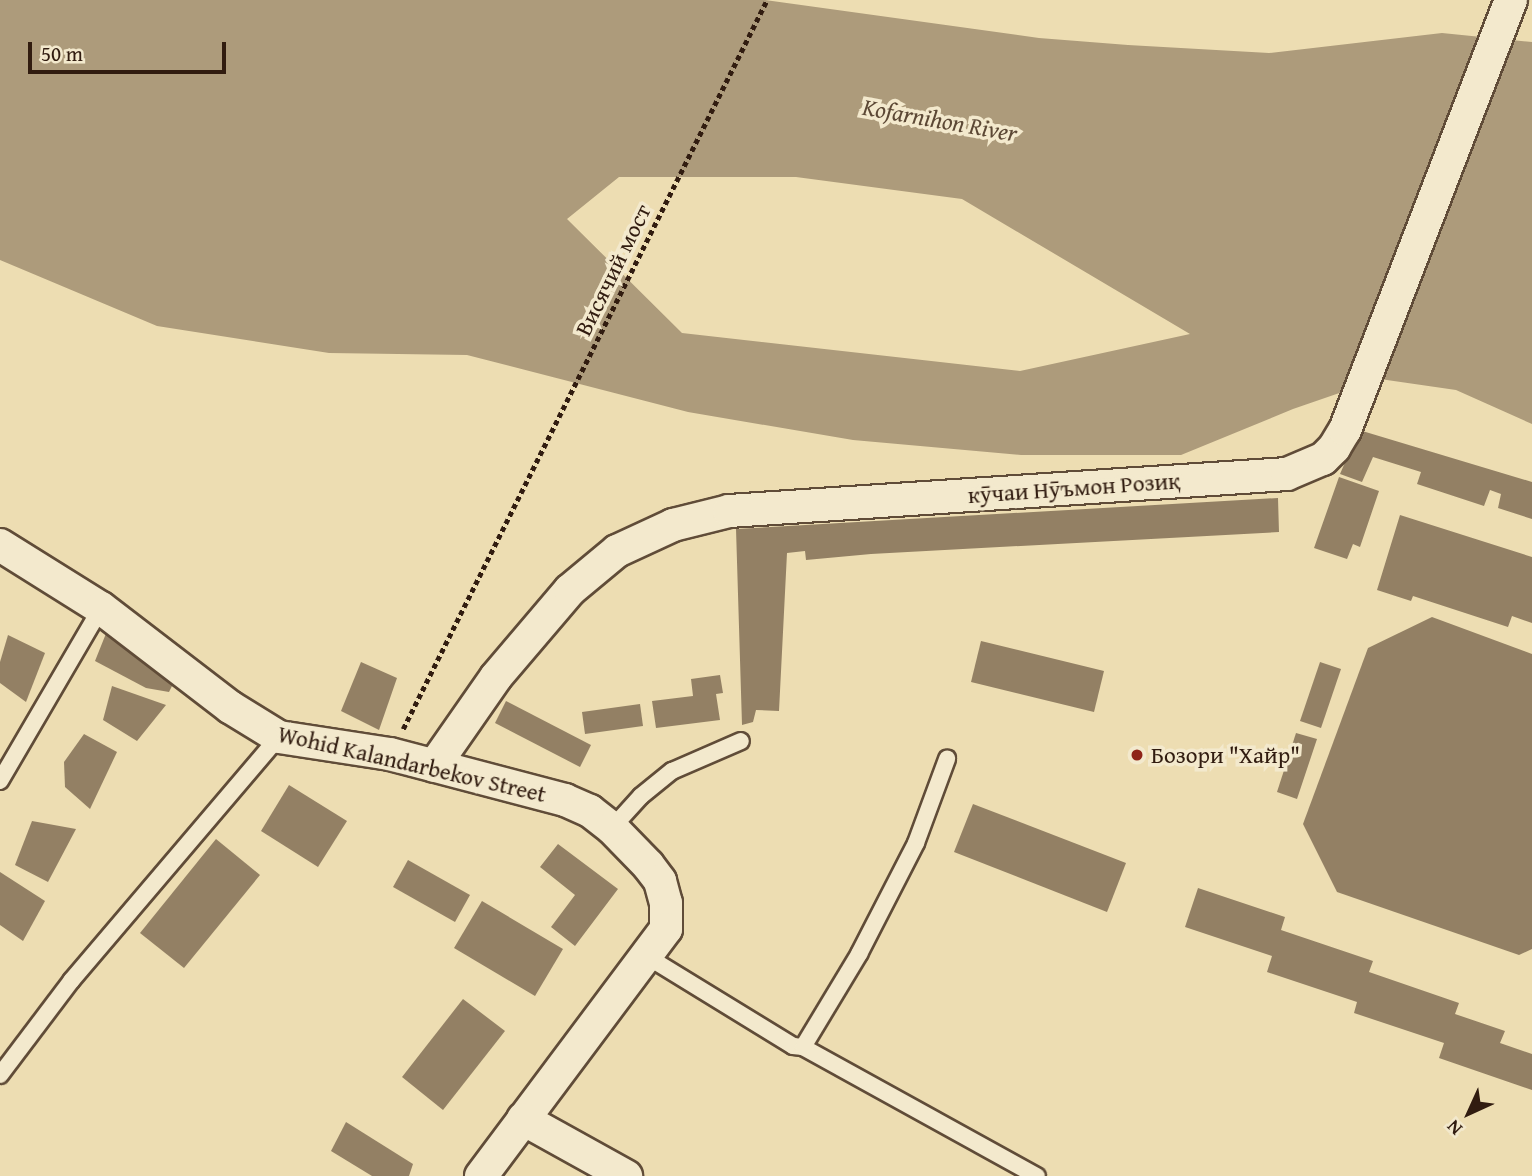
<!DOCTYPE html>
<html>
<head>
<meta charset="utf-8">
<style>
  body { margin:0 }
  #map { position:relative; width:1532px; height:1176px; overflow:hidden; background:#edddb2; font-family:"Gentium Book Plus",serif }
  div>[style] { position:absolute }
  .water>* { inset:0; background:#ad9b7b }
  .building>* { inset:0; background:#938064 }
  .path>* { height:4.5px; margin-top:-2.25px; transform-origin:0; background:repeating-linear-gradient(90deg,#311c10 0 5px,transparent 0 8.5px) }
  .roads { filter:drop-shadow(2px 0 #604c38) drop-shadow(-2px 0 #604c38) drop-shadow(0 2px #604c38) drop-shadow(0 -2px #604c38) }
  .lane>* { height:16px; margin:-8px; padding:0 8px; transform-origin:8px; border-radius:8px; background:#f3e9cd }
  .street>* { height:32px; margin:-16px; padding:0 16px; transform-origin:16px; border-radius:16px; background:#f3e9cd }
  .dots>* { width:19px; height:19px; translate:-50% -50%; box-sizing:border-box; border:4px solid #f3e9cd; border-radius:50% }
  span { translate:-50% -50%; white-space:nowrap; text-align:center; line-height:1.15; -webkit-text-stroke:7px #f3e9cd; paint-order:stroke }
  .street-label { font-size:23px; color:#311c10 }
  .poi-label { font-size:23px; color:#311c10 }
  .left { translate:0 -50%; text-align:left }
  .water-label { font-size:24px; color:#5c4835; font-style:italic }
  .north { position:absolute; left:1434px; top:1078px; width:70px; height:70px; -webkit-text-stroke:5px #f3e9cd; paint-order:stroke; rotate:225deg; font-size:19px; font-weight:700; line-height:28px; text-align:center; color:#311c10 }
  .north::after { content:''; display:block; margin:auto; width:24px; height:32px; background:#311c10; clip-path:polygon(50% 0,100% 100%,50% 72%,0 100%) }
  .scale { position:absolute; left:28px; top:42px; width:198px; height:32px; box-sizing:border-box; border:4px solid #311c10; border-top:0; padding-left:9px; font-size:21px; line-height:24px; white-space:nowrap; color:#311c10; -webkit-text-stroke:5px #f3e9cd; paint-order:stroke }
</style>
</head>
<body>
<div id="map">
  <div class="water">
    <div style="clip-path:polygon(evenodd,0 0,765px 0,1039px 38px,1128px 45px,1269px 53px,1442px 33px,1532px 42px,1532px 424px,1456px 390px,1380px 379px,1293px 409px,1181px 455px,1021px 455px,853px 440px,688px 412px,467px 355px,329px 353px,157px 326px,0 260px,0 0,619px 177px,796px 177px,962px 199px,1190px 334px,1020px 371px,682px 333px,567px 219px,619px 177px)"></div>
  </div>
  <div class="building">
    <div style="clip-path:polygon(1359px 430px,1532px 482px,1532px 519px,1498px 508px,1501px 494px,1490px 490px,1484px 506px,1417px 484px,1421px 472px,1373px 457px,1362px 482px,1340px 474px)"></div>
    <div style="clip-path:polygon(1339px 477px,1379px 491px,1360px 547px,1353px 544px,1347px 559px,1314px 548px)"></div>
    <div style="clip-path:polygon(1278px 498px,1279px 532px,871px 554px,806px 560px,805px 551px,787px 553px,779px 711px,756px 710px,753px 722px,742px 725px,736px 529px)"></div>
    <div style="clip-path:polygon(1400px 515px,1532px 557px,1532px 623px,1512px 616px,1508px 627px,1413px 596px,1411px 601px,1377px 590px)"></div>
    <div style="clip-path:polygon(1432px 617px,1532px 654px,1532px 949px,1519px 955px,1337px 892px,1303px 824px,1368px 648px)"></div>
    <div style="clip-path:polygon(109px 626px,177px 676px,169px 692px,146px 688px,95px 661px)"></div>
    <div style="clip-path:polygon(8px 635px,45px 653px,26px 702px,0 683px,0 662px)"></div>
    <div style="clip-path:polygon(981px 641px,1104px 671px,1094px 712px,971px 682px)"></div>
    <div style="clip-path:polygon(361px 662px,397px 678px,379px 730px,341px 711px)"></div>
    <div style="clip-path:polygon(1320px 662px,1341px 669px,1321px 728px,1300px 721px)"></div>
    <div style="clip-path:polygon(720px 675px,723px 693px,716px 694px,720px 720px,656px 728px,652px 701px,693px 696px,691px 679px)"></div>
    <div style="clip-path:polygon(112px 686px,166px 705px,137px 741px,103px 720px)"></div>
    <div style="clip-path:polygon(506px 701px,591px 745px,580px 767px,495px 723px)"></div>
    <div style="clip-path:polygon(640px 704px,643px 726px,585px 734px,582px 712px)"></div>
    <div style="clip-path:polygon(1296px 733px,1317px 739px,1297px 799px,1277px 792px)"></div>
    <div style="clip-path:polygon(84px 734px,117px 752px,90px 809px,65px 787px,64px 762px)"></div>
    <div style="clip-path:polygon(289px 785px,347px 821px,318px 867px,261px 831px)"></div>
    <div style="clip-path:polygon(973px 804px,1126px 863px,1107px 912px,954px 852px)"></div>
    <div style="clip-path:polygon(32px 821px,76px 829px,48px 882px,15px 865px)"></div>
    <div style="clip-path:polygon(216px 839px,260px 875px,184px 968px,140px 933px)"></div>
    <div style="clip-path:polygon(558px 844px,618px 889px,575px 946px,551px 927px,575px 895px,540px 867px)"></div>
    <div style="clip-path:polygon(408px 860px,470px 895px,455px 922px,393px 887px)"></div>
    <div style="clip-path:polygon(0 872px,45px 901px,23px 941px,0 925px)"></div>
    <div style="clip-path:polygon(1198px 888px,1285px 917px,1281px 930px,1373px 961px,1369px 972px,1459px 1003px,1455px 1014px,1505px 1031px,1500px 1043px,1532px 1054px,1532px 1090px,1439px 1058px,1444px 1043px,1354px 1013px,1357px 1002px,1267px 972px,1272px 956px,1185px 927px)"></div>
    <div style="clip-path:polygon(482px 901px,563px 949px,535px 996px,454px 948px)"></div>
    <div style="clip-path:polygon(463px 999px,505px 1031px,443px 1110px,402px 1077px)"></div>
    <div style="clip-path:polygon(346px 1122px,413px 1164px,409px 1176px,372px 1176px,331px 1151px)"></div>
  </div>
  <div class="path">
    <div style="left:403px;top:729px;width:815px;rotate:-63.47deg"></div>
  </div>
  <div class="roads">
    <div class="lane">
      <div style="left:0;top:781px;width:200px;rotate:-59.7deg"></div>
      <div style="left:612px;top:828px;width:43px;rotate:-47.8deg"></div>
      <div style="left:641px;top:796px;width:40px;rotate:-39deg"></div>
      <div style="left:672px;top:771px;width:75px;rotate:-23.5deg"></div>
      <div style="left:648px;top:957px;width:170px;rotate:31.5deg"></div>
      <div style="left:793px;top:1046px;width:10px;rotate:6deg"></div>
      <div style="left:803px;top:1047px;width:267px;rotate:28.9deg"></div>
      <div style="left:803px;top:1047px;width:109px;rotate:-58.9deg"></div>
      <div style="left:859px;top:954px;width:125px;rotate:-62.8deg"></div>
      <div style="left:916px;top:843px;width:90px;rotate:-69.7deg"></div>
      <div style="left:0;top:1075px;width:118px;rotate:-52.9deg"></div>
      <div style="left:71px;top:981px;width:321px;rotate:-49.6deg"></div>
    </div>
    <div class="street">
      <div style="left:0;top:545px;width:119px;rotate:32deg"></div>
      <div style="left:101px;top:608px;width:163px;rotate:37.5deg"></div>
      <div style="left:230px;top:707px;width:57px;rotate:31.5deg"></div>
      <div style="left:279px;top:737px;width:112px;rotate:8.7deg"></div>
      <div style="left:390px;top:754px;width:181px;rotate:14.7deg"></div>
      <div style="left:565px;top:800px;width:27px;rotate:24deg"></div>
      <div style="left:590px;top:811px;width:28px;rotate:38deg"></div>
      <div style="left:612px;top:828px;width:52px;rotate:45.8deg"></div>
      <div style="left:648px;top:865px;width:20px;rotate:53deg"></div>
      <div style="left:660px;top:881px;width:23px;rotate:75deg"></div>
      <div style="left:666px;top:903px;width:26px;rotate:90deg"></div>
      <div style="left:666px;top:929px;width:309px;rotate:126.8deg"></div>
      <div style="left:434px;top:766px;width:108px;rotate:-55.1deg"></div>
      <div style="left:496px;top:677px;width:114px;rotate:-49.6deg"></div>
      <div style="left:570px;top:590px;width:61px;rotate:-39.7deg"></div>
      <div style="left:617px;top:551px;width:62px;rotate:-24.9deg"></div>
      <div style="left:673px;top:525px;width:58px;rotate:-14deg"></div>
      <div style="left:729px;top:511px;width:559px;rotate:-3.79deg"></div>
      <div style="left:1287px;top:474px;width:39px;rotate:-23deg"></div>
      <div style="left:1323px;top:459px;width:16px;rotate:-45deg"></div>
      <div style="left:1334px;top:448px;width:21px;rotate:-59deg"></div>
      <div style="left:1345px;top:430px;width:461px;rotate:-68.9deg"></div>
      <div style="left:523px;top:1119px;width:118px;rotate:29deg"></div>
    </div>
  </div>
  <div class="dots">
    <div style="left:1137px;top:755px;background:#8f2418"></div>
  </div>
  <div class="street-label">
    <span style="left:613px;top:270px;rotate:-64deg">Висячий мост</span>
    <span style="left:1074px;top:488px;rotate:-4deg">кӯчаи Нӯъмон Розиқ</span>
    <span style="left:412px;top:764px;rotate:13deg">Wohid Kalandarbekov Street</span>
  </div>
  <div class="poi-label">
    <span class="left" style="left:1151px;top:755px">Бозори "Хайр"</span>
  </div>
  <div class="water-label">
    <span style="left:940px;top:120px;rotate:10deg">Kofarnihon River</span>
  </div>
  <div class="north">N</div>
  <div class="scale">50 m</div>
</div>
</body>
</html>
